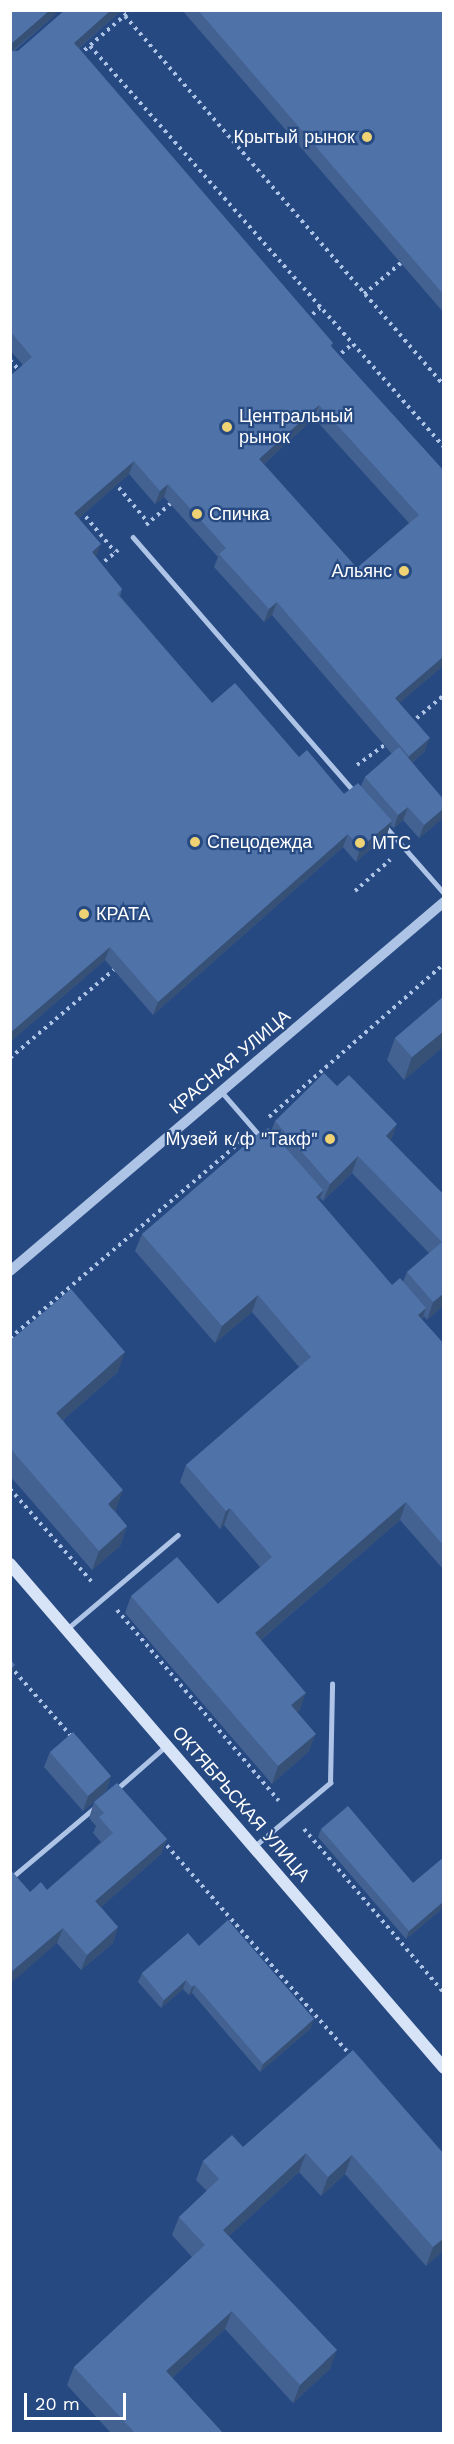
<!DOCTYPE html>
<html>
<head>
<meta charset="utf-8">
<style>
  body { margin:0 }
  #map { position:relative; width:454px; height:2444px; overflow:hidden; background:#264981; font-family:"Work Sans",sans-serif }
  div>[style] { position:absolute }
  .path>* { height:4px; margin-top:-2px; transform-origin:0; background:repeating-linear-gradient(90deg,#aec4e6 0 3px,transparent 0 7.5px) }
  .service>* { height:4.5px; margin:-2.25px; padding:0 2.25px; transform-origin:2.25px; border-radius:2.25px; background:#aec4e6 }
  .tertiary>* { height:10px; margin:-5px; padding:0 5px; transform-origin:5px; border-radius:5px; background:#aec4e6 }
  .secondary>* { height:12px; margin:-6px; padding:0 6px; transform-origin:6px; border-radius:6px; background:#d7e3f6 }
  .wall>* { inset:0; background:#446291 }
  .shaded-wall>* { inset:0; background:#375076 }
  .building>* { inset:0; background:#4f72a9 }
  .dots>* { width:16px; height:16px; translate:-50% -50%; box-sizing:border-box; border:3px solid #264981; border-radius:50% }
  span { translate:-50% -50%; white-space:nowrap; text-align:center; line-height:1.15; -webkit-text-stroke:4.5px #264981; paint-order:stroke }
  .poi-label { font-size:18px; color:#fff }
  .right { translate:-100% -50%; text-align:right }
  .left { translate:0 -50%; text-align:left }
  .street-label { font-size:18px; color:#fff }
  .frame { position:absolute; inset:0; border:12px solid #fff; pointer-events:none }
  .scale { position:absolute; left:24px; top:2393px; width:102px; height:27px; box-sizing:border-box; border:3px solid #fff; border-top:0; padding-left:8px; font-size:18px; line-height:21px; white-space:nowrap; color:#fff; -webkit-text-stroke:4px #264981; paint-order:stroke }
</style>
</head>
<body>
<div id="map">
  <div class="path">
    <div style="left:125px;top:16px;width:488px;rotate:49.2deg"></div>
    <div style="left:90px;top:46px;width:535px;rotate:48.56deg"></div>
    <div style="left:79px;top:55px;width:69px;rotate:-40.9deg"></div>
    <div style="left:364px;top:294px;width:48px;rotate:-40deg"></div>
    <div style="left:307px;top:319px;width:17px;rotate:-40deg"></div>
    <div style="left:336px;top:358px;width:21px;rotate:-41deg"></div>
    <div style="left:10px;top:360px;width:15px;rotate:48deg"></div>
    <div style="left:114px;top:482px;width:50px;rotate:49.9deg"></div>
    <div style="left:81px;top:511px;width:53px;rotate:50.3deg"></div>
    <div style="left:146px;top:525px;width:35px;rotate:-41deg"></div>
    <div style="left:99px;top:566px;width:25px;rotate:-40deg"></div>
    <div style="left:411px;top:723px;width:43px;rotate:-40.3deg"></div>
    <div style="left:357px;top:765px;width:37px;rotate:-36deg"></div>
    <div style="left:355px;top:891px;width:47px;rotate:-41.5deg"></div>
    <div style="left:10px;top:1058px;width:140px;rotate:-40.4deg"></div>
    <div style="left:269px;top:1117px;width:232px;rotate:-41.2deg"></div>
    <div style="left:10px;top:1338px;width:302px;rotate:-40.4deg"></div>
    <div style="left:10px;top:1489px;width:124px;rotate:48.6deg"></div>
    <div style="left:117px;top:1610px;width:250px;rotate:49.7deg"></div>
    <div style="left:10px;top:1666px;width:94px;rotate:48.9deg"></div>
    <div style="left:304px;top:1829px;width:216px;rotate:49.5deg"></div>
    <div style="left:162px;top:1840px;width:286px;rotate:48.8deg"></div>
  </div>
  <div class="service">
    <div style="left:133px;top:537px;width:338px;rotate:49deg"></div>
    <div style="left:386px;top:827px;width:88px;rotate:48.7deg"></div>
    <div style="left:221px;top:1091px;width:61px;rotate:49deg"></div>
    <div style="left:67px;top:1629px;width:145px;rotate:-40.3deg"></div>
    <div style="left:118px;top:1788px;width:64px;rotate:-41.2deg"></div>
    <div style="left:256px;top:1845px;width:97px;rotate:-40deg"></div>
    <div style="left:330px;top:1783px;width:99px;rotate:-88.8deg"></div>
    <div style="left:10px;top:1879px;width:109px;rotate:-40.1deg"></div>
  </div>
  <div class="tertiary">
    <div style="left:10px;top:1271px;width:570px;rotate:-40.37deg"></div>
  </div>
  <div class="secondary">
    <div style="left:10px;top:1564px;width:665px;rotate:49.27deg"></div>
  </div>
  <div class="wall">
    <div style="clip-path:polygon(evenodd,10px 10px,54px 16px,14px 51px,18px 51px,65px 10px,122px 10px,79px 48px,333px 343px,331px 347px,444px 471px,444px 665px,399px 703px,425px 751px,412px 763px,444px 800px,443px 818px,419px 838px,403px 820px,394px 828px,390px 825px,387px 834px,356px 862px,343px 847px,153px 1015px,105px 960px,10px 1042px,10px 376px,23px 365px,10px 350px,10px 10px,314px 418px,409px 523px,357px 568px,264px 464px,314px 418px,10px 10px,129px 474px,155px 504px,164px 497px,218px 557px,214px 567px,264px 622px,272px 615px,392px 754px,365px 777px,361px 786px,344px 794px,299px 757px,212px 703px,120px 596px,122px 589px,96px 558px,79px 518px,129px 474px)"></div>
    <div style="clip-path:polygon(182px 10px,444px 10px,444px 313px)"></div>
    <div style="clip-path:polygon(444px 996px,444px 1046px,404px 1080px,387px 1060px,395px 1038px)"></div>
    <div style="clip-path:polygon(evenodd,275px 1121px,391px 1141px,444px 1195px,444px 1305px,427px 1320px,424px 1316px,422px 1320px,444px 1344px,444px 1570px,400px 1520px,261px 1640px,300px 1710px,297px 1712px,309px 1751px,272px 1784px,125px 1613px,131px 1596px,218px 1604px,260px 1567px,224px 1525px,220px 1529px,180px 1482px,186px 1465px,299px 1367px,252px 1312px,215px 1343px,135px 1251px,142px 1234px,262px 1134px,271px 1131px,275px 1121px,352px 1173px,429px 1253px,407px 1272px,403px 1282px,392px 1285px,319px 1200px,320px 1198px,323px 1201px,352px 1173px)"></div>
    <div style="clip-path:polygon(10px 1341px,118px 1372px,63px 1420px,116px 1510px,115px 1511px,127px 1526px,120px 1546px,92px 1570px,10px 1476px)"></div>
    <div style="clip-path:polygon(50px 1752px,111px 1776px,106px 1791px,83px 1811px,44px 1767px)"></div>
    <div style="clip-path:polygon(94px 1802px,167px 1839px,161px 1854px,101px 1907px,118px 1927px,113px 1943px,81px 1970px,57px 1943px,30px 1892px,47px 1890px,101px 1842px,93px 1833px,96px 1826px,89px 1818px)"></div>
    <div style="clip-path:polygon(321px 1829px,413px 1883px,444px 1857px,444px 1907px,406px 1939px,318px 1837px)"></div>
    <div style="clip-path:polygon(199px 1946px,311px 2028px,260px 2072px,192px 1993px,189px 1995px,183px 1989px,161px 2008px,138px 1982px,142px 1973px)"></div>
    <div style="clip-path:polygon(243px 2147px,444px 2154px,444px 2250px,426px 2266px,345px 2174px,321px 2196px,299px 2172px,229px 2236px,330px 2369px,293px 2403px,225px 2329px,172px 2378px,223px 2433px,111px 2433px,67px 2385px,74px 2367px,192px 2257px,172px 2235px,179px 2217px,207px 2191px,196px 2180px,203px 2161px)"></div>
  </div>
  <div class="shaded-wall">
    <div style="clip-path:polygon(50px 10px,58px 10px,54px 16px,10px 53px,12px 43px)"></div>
    <div style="clip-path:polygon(111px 10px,122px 10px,69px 56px,74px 43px)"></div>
    <div style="clip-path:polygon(319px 405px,314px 418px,255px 472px,259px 459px)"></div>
    <div style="clip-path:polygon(134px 461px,129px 474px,70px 526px,74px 513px)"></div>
    <div style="clip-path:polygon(168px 484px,164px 497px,155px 504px,160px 491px)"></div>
    <div style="clip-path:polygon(101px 544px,96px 557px,87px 565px,92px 552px)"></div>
    <div style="clip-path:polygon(277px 602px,272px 615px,264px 622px,269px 609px)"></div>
    <div style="clip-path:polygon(444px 656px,444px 665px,390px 711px,395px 698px)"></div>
    <div style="clip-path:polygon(430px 738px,425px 751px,405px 769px,409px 756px)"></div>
    <div style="clip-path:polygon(408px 807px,403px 820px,394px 828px,398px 815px)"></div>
    <div style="clip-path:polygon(444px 808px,443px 818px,419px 838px,424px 825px)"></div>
    <div style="clip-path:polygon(392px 821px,387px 834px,356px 862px,360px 848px)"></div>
    <div style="clip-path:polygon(348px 834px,343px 847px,153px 1015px,158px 1002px)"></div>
    <div style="clip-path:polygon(110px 947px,105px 960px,10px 1042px,10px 1033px)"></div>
    <div style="clip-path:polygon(444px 1031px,444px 1046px,404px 1080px,412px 1057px)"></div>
    <div style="clip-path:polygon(397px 1124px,391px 1141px,386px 1136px)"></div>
    <div style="clip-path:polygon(358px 1156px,352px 1173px,323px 1201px,330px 1184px)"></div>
    <div style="clip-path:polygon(323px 1190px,317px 1207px,316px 1197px)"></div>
    <div style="clip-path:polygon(444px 1293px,444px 1305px,427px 1320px,433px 1302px)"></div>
    <div style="clip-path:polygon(258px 1295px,252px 1312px,215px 1343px,222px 1326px)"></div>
    <div style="clip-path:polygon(426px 1308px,420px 1326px,418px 1315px)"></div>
    <div style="clip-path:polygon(125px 1352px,118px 1372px,49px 1432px,56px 1413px)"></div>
    <div style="clip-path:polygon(123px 1490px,116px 1510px,101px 1523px,108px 1504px)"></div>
    <div style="clip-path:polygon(406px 1502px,400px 1520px,249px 1650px,255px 1633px)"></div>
    <div style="clip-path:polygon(230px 1508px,224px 1525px,220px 1529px,226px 1511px)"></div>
    <div style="clip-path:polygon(127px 1526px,120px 1546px,92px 1570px,99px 1551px)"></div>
    <div style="clip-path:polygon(15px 1665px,10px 1678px,10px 1669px)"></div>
    <div style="clip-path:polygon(306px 1693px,300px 1710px,285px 1723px,291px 1705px)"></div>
    <div style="clip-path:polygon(316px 1734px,309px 1751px,272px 1784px,278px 1766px)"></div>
    <div style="clip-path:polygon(111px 1776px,106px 1791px,83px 1811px,88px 1796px)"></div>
    <div style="clip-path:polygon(167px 1839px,161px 1854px,90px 1917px,95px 1901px)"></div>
    <div style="clip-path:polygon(444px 1901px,444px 1907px,406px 1939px,409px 1931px)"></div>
    <div style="clip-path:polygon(118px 1927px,113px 1943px,81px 1970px,87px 1955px)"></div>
    <div style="clip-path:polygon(63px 1928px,57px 1943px,10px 1984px,10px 1973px)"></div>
    <div style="clip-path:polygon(186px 1980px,183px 1989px,161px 2008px,164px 2000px)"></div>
    <div style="clip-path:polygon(195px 1985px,192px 1993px,189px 1995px,192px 1987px)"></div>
    <div style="clip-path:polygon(314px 2019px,311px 2028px,260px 2072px,263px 2064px)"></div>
    <div style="clip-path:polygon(306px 2153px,299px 2172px,216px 2248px,223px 2230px)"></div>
    <div style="clip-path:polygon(352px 2155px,345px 2174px,321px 2196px,328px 2177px)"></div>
    <div style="clip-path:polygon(444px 2238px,444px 2250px,426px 2266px,433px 2247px)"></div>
    <div style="clip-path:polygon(232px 2311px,225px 2329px,159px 2390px,166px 2371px)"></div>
    <div style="clip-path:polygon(337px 2350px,330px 2369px,293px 2403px,300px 2385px)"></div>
  </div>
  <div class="building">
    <div style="clip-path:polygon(evenodd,10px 10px,50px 10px,12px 43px,11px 51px,18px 51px,65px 10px,111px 10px,74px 43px,333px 343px,330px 345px,444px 471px,444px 656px,395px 698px,430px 738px,409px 756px,277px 602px,269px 609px,219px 554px,226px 548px,168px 484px,160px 491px,134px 461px,74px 513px,101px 544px,92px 552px,122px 589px,117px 594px,212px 703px,235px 683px,299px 757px,307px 750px,344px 794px,358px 783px,392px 821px,360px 848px,348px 834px,158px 1002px,110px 947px,10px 1033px,10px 376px,32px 357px,10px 331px,10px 10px,319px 405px,419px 515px,357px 568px,259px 459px,319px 405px)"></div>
    <div style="clip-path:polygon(198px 10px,444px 10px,444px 295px)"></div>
    <div style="clip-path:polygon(399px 747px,444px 800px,444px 808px,424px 825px,408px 807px,398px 815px,365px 777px)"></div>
    <div style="clip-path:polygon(444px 996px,444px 1031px,412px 1057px,395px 1038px)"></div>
    <div style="clip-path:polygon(324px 1073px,337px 1086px,349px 1075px,397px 1124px,386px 1136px,444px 1195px,444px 1293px,433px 1302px,407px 1272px,442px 1242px,358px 1156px,330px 1184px,275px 1121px)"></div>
    <div style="clip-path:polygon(268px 1128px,323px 1190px,316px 1197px,392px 1285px,400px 1278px,426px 1308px,418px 1315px,444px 1344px,444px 1546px,406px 1502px,255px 1633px,306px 1693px,291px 1705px,316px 1734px,278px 1766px,131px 1596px,177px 1557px,218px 1604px,272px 1557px,230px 1508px,226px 1511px,186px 1465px,311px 1357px,258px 1295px,222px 1326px,142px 1234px,260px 1132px,262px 1134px)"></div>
    <div style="clip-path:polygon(71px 1289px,125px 1352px,56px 1413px,123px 1490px,108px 1504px,127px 1526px,99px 1551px,10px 1448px,10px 1341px)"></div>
    <div style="clip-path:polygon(10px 1659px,15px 1665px,10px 1669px)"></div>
    <div style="clip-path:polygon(73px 1732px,111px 1776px,88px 1796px,50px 1752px)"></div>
    <div style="clip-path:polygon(117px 1783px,167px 1839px,95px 1901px,118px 1927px,87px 1955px,63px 1928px,10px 1973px,10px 1869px,30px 1892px,41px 1882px,47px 1890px,113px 1833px,99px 1817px,104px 1813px,94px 1802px)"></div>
    <div style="clip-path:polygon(348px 1806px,413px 1883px,444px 1857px,444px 1901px,409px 1931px,321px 1829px)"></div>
    <div style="clip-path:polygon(228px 1920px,314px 2019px,263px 2064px,195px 1985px,192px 1987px,186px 1980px,164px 2000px,142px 1973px,188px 1933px,199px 1946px)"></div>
    <div style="clip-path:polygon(353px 2050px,444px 2154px,444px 2238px,433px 2247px,352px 2155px,328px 2177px,306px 2153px,223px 2230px,337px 2350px,300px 2385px,232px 2311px,166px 2371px,223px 2433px,135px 2433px,74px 2367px,205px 2245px,179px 2217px,219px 2179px,203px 2161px,232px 2135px,243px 2147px)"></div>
  </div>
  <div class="dots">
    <div style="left:367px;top:137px;background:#efd273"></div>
    <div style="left:227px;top:427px;background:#efd273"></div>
    <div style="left:197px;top:514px;background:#efd273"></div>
    <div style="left:404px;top:571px;background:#efd273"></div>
    <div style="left:195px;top:842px;background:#efd273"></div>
    <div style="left:360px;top:843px;background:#efd273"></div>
    <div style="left:84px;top:914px;background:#efd273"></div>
    <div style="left:330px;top:1139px;background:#efd273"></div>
  </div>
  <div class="poi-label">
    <span class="right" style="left:355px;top:137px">Крытый рынок</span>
    <span class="left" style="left:239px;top:427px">Центральный<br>рынок</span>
    <span class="left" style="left:209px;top:514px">Спичка</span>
    <span class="right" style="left:392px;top:571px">Альянс</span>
    <span class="left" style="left:207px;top:842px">Спецодежда</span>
    <span class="left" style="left:372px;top:843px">МТС</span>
    <span class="left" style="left:96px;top:914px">КРАТА</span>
    <span class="right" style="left:318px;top:1139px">Музей к/ф "Такф"</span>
  </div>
  <div class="street-label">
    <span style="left:230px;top:1062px;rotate:-40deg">КРАСНАЯ УЛИЦА</span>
    <span style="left:241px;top:1804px;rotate:49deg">ОКТЯБРЬСКАЯ УЛИЦА</span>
  </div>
  <div class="frame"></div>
  <div class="scale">20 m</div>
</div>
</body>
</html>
